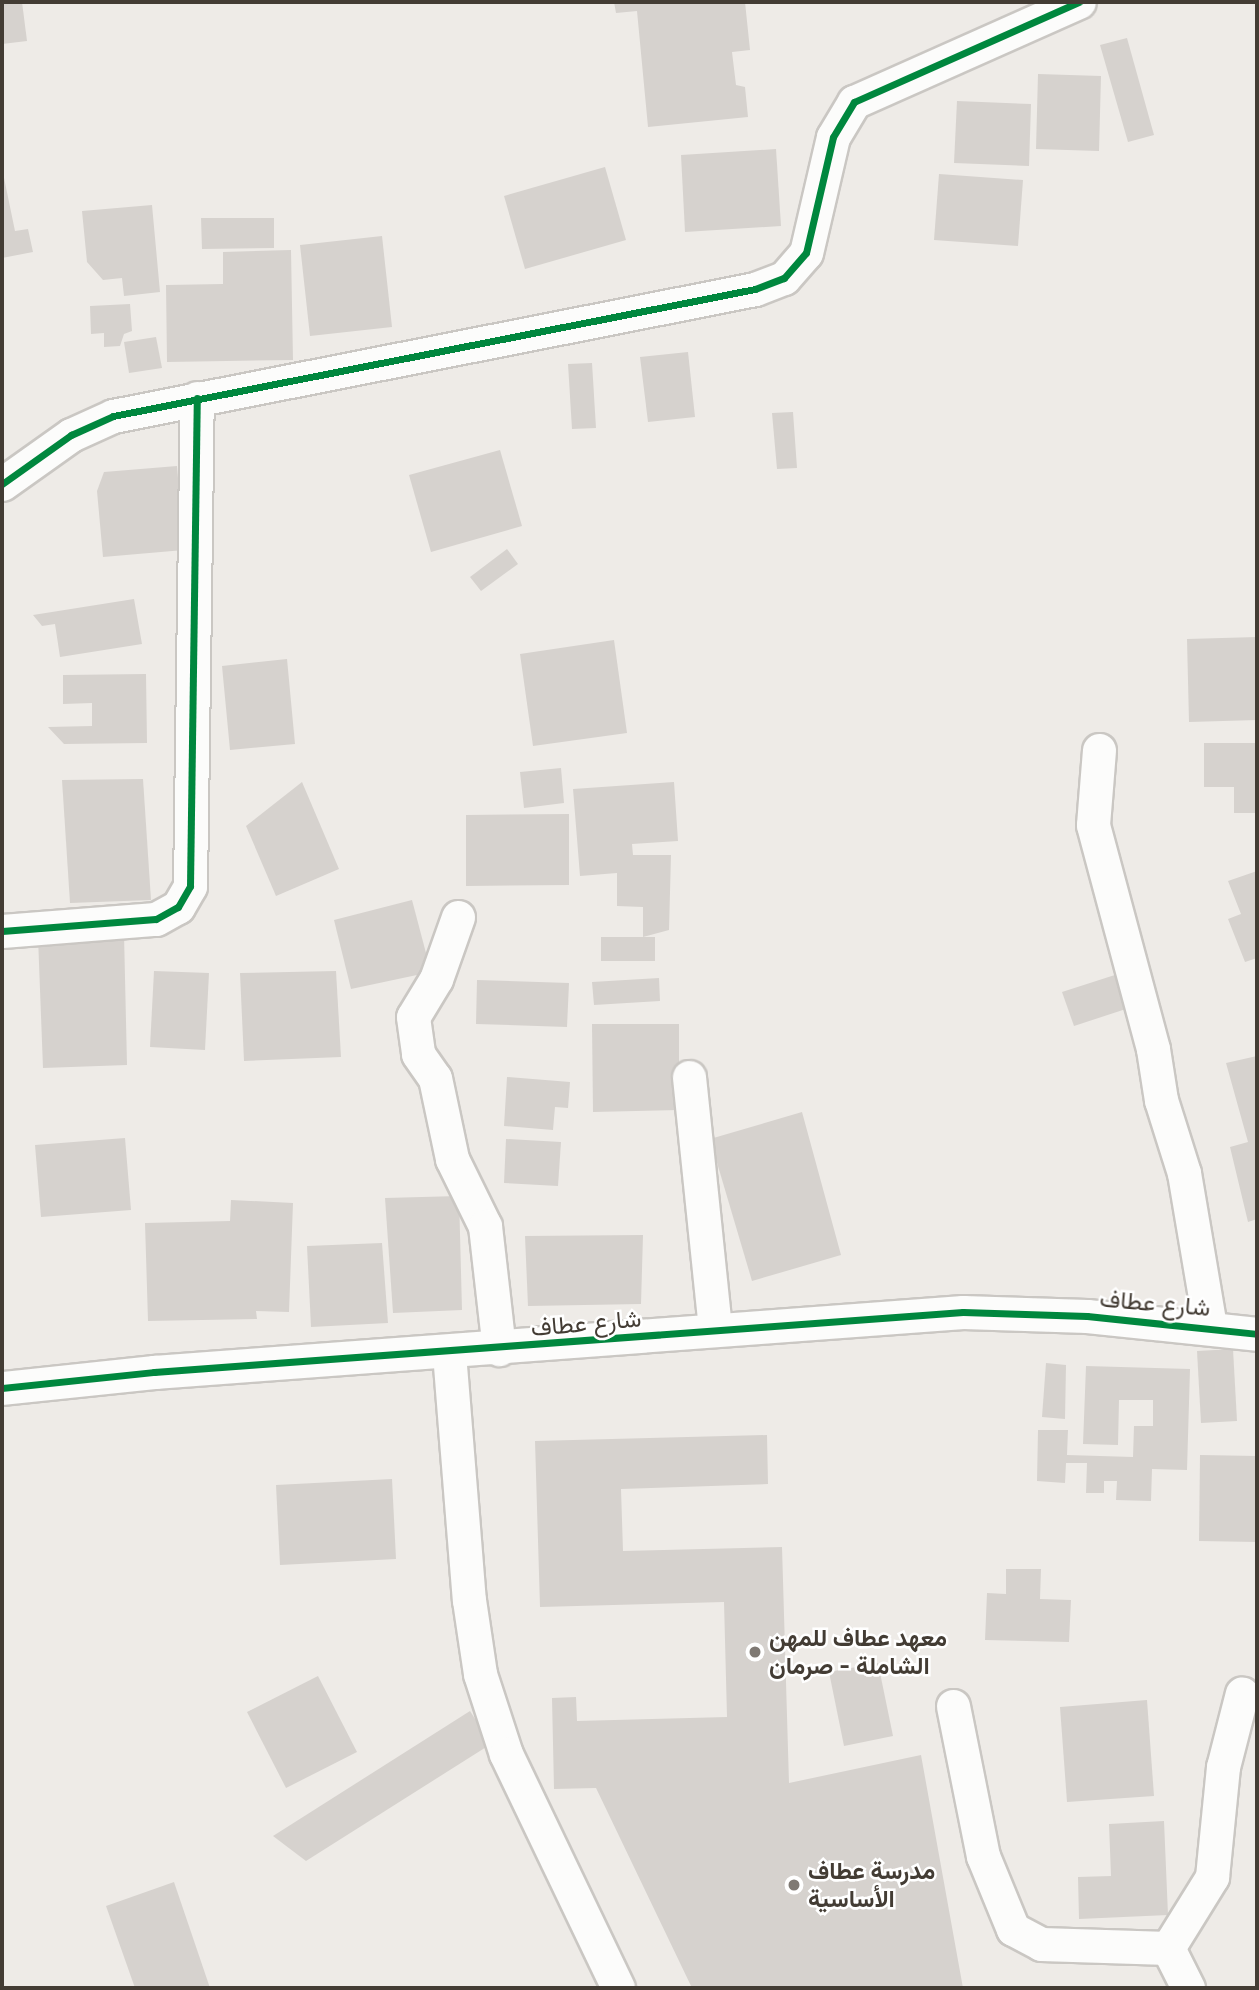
<!DOCTYPE html>
<html>
<head>
<meta charset="utf-8">
<style>
  body { margin:0 }
  #map { position:relative; width:1259px; height:1990px; overflow:hidden; background:#eeebe7; font-family:Inter,Vazirmatn,sans-serif }
  div>[style] { position:absolute }
  .building>* { inset:0; background:#d6d2ce }
  .roads { filter:drop-shadow(2px 0 #cac7c3) drop-shadow(-2px 0 #cac7c3) drop-shadow(0 2px #cac7c3) drop-shadow(0 -2px #cac7c3) }
  .street>* { height:33px; margin:-16.5px; padding:0 16.5px; transform-origin:16.5px; border-radius:16.5px; background:#fcfcfb }
  .cycleway>* { height:7px; margin:-3.5px; padding:0 3.5px; transform-origin:3.5px; border-radius:3.5px; background:#00873e }
  .dots>* { width:19px; height:19px; translate:-50% -50%; box-sizing:border-box; border:4px solid #fff; border-radius:50% }
  span { translate:-50% -50%; white-space:nowrap; text-align:center; line-height:1.15; -webkit-text-stroke:5px #fff; paint-order:stroke }
  .street-label { font-size:24px; color:#433c34 }
  .poi-label { font-size:24px; color:#433c34; font-weight:700 }
  .left { translate:0 -50%; text-align:left }
  .frame { position:absolute; inset:0; border:4px solid #433c34; pointer-events:none }
</style>
</head>
<body>
<div id="map">
  <div class="building">
    <div style="clip-path:polygon(2px 2px,22px 2px,27px 41px,2px 44px)"></div>
    <div style="clip-path:polygon(614px 2px,745px 2px,750px 50px,732px 52px,736px 85px,745px 87px,748px 117px,648px 127px,637px 11px,616px 13px)"></div>
    <div style="clip-path:polygon(1127px 38px,1154px 135px,1128px 142px,1100px 45px)"></div>
    <div style="clip-path:polygon(1038px 74px,1101px 76px,1099px 151px,1036px 149px)"></div>
    <div style="clip-path:polygon(957px 101px,1031px 104px,1029px 166px,954px 163px)"></div>
    <div style="clip-path:polygon(776px 149px,781px 226px,685px 232px,681px 155px)"></div>
    <div style="clip-path:polygon(605px 167px,626px 240px,525px 269px,504px 196px)"></div>
    <div style="clip-path:polygon(2px 168px,15px 231px,28px 229px,33px 252px,2px 258px)"></div>
    <div style="clip-path:polygon(939px 174px,1023px 180px,1018px 246px,934px 240px)"></div>
    <div style="clip-path:polygon(152px 205px,160px 292px,124px 296px,122px 278px,103px 280px,87px 262px,82px 211px)"></div>
    <div style="clip-path:polygon(201px 218px,274px 218px,274px 248px,202px 249px)"></div>
    <div style="clip-path:polygon(382px 236px,392px 327px,310px 336px,300px 245px)"></div>
    <div style="clip-path:polygon(291px 250px,293px 360px,167px 362px,166px 285px,223px 284px,223px 252px)"></div>
    <div style="clip-path:polygon(130px 304px,132px 331px,124px 334px,120px 346px,104px 347px,104px 333px,91px 334px,90px 306px)"></div>
    <div style="clip-path:polygon(156px 337px,162px 368px,129px 373px,124px 342px)"></div>
    <div style="clip-path:polygon(688px 352px,695px 417px,648px 422px,640px 357px)"></div>
    <div style="clip-path:polygon(592px 363px,596px 428px,572px 429px,568px 364px)"></div>
    <div style="clip-path:polygon(793px 412px,797px 468px,777px 469px,772px 413px)"></div>
    <div style="clip-path:polygon(500px 450px,522px 526px,431px 552px,409px 475px)"></div>
    <div style="clip-path:polygon(177px 466px,184px 550px,103px 557px,97px 491px,104px 472px)"></div>
    <div style="clip-path:polygon(507px 549px,518px 564px,481px 591px,470px 577px)"></div>
    <div style="clip-path:polygon(134px 599px,142px 644px,60px 657px,55px 624px,42px 626px,33px 615px)"></div>
    <div style="clip-path:polygon(1257px 637px,1257px 720px,1189px 722px,1187px 639px)"></div>
    <div style="clip-path:polygon(614px 640px,627px 733px,533px 746px,520px 654px)"></div>
    <div style="clip-path:polygon(287px 659px,295px 744px,230px 750px,222px 666px)"></div>
    <div style="clip-path:polygon(146px 674px,147px 743px,64px 744px,48px 727px,92px 726px,92px 703px,63px 704px,63px 675px)"></div>
    <div style="clip-path:polygon(1204px 743px,1257px 743px,1257px 813px,1234px 813px,1234px 787px,1204px 787px)"></div>
    <div style="clip-path:polygon(561px 768px,564px 803px,524px 808px,520px 772px)"></div>
    <div style="clip-path:polygon(143px 779px,151px 900px,70px 903px,62px 780px)"></div>
    <div style="clip-path:polygon(302px 782px,339px 869px,276px 896px,246px 826px)"></div>
    <div style="clip-path:polygon(674px 782px,678px 841px,632px 844px,633px 855px,671px 855px,669px 930px,643px 937px,643px 907px,617px 906px,617px 873px,580px 876px,573px 789px)"></div>
    <div style="clip-path:polygon(569px 814px,569px 885px,466px 886px,466px 815px)"></div>
    <div style="clip-path:polygon(1257px 871px,1257px 958px,1245px 962px,1228px 919px,1241px 914px,1228px 881px)"></div>
    <div style="clip-path:polygon(412px 900px,431px 972px,351px 989px,334px 920px)"></div>
    <div style="clip-path:polygon(124px 934px,127px 1065px,43px 1068px,38px 937px)"></div>
    <div style="clip-path:polygon(601px 937px,655px 937px,655px 961px,601px 961px)"></div>
    <div style="clip-path:polygon(154px 971px,209px 973px,205px 1050px,150px 1047px)"></div>
    <div style="clip-path:polygon(336px 971px,341px 1057px,244px 1061px,240px 973px)"></div>
    <div style="clip-path:polygon(1121px 973px,1132px 1007px,1074px 1026px,1062px 992px)"></div>
    <div style="clip-path:polygon(659px 978px,660px 1001px,594px 1005px,592px 982px)"></div>
    <div style="clip-path:polygon(477px 980px,569px 983px,567px 1027px,476px 1024px)"></div>
    <div style="clip-path:polygon(592px 1024px,679px 1024px,679px 1110px,593px 1112px)"></div>
    <div style="clip-path:polygon(1257px 1056px,1257px 1219px,1248px 1222px,1230px 1147px,1248px 1142px,1226px 1063px)"></div>
    <div style="clip-path:polygon(507px 1077px,570px 1082px,568px 1108px,555px 1107px,553px 1130px,504px 1126px)"></div>
    <div style="clip-path:polygon(802px 1112px,841px 1255px,752px 1281px,710px 1139px)"></div>
    <div style="clip-path:polygon(125px 1138px,131px 1210px,41px 1217px,35px 1145px)"></div>
    <div style="clip-path:polygon(506px 1139px,561px 1142px,558px 1186px,504px 1183px)"></div>
    <div style="clip-path:polygon(459px 1196px,462px 1310px,393px 1313px,385px 1198px)"></div>
    <div style="clip-path:polygon(231px 1200px,293px 1203px,289px 1312px,256px 1311px,257px 1319px,148px 1321px,145px 1223px,230px 1221px)"></div>
    <div style="clip-path:polygon(643px 1235px,641px 1304px,528px 1306px,525px 1236px)"></div>
    <div style="clip-path:polygon(382px 1243px,388px 1323px,311px 1327px,307px 1246px)"></div>
    <div style="clip-path:polygon(1233px 1349px,1237px 1421px,1201px 1423px,1197px 1351px)"></div>
    <div style="clip-path:polygon(1046px 1363px,1066px 1365px,1065px 1419px,1042px 1417px)"></div>
    <div style="clip-path:polygon(1086px 1366px,1190px 1369px,1187px 1470px,1152px 1469px,1151px 1501px,1116px 1500px,1117px 1481px,1104px 1481px,1104px 1493px,1086px 1493px,1087px 1463px,1066px 1463px,1065px 1483px,1037px 1481px,1038px 1430px,1068px 1430px,1067px 1455px,1133px 1457px,1134px 1426px,1153px 1426px,1153px 1400px,1119px 1400px,1118px 1445px,1083px 1444px)"></div>
    <div style="clip-path:polygon(767px 1435px,768px 1484px,621px 1489px,623px 1551px,782px 1547px,789px 1783px,921px 1755px,963px 1988px,692px 1988px,596px 1788px,554px 1789px,552px 1698px,576px 1697px,577px 1721px,727px 1717px,724px 1602px,540px 1607px,535px 1441px)"></div>
    <div style="clip-path:polygon(1200px 1455px,1257px 1456px,1257px 1542px,1199px 1541px)"></div>
    <div style="clip-path:polygon(392px 1479px,396px 1559px,280px 1565px,276px 1485px)"></div>
    <div style="clip-path:polygon(1006px 1569px,1041px 1569px,1040px 1599px,1071px 1600px,1069px 1642px,985px 1640px,987px 1593px,1006px 1594px)"></div>
    <div style="clip-path:polygon(878px 1663px,893px 1736px,844px 1746px,829px 1672px)"></div>
    <div style="clip-path:polygon(318px 1676px,357px 1752px,286px 1788px,247px 1712px)"></div>
    <div style="clip-path:polygon(1147px 1700px,1154px 1796px,1067px 1802px,1060px 1707px)"></div>
    <div style="clip-path:polygon(470px 1711px,491px 1744px,306px 1861px,273px 1836px)"></div>
    <div style="clip-path:polygon(1164px 1821px,1168px 1915px,1079px 1919px,1078px 1877px,1111px 1876px,1109px 1824px)"></div>
    <div style="clip-path:polygon(174px 1882px,210px 1988px,135px 1988px,106px 1906px)"></div>
  </div>
  <div class="roads">
    <div class="street">
      <div style="left:2px;top:484px;width:85px;rotate:-35.4deg"></div>
      <div style="left:71px;top:435px;width:46px;rotate:-24.3deg"></div>
      <div style="left:113px;top:416px;width:654px;rotate:-11.19deg"></div>
      <div style="left:755px;top:289px;width:31px;rotate:-21deg"></div>
      <div style="left:784px;top:278px;width:33px;rotate:-49deg"></div>
      <div style="left:806px;top:253px;width:119px;rotate:-76.9deg"></div>
      <div style="left:833px;top:137px;width:41px;rotate:-59deg"></div>
      <div style="left:854px;top:102px;width:246px;rotate:-24deg"></div>
      <div style="left:1099px;top:750px;width:75px;rotate:94.6deg"></div>
      <div style="left:1093px;top:825px;width:232px;rotate:75deg"></div>
      <div style="left:1153px;top:1049px;width:52px;rotate:81.1deg"></div>
      <div style="left:1161px;top:1100px;width:77px;rotate:72.5deg"></div>
      <div style="left:1184px;top:1173px;width:156px;rotate:80.4deg"></div>
      <div style="left:458px;top:917px;width:66px;rotate:109.5deg"></div>
      <div style="left:436px;top:979px;width:44px;rotate:121.2deg"></div>
      <div style="left:413px;top:1017px;width:37px;rotate:82deg"></div>
      <div style="left:418px;top:1054px;width:29px;rotate:55deg"></div>
      <div style="left:435px;top:1078px;width:83px;rotate:78.1deg"></div>
      <div style="left:452px;top:1159px;width:75px;rotate:63.8deg"></div>
      <div style="left:485px;top:1226px;width:124px;rotate:83.5deg"></div>
      <div style="left:2px;top:931px;width:154px;rotate:-4.5deg"></div>
      <div style="left:156px;top:919px;width:25px;rotate:-29deg"></div>
      <div style="left:178px;top:907px;width:24px;rotate:-60deg"></div>
      <div style="left:190px;top:886px;width:488px;rotate:-89.2deg"></div>
      <div style="left:689px;top:1077px;width:254px;rotate:84.1deg"></div>
      <div style="left:449px;top:1353px;width:248px;rotate:85.4deg"></div>
      <div style="left:469px;top:1600px;width:75px;rotate:81.5deg"></div>
      <div style="left:480px;top:1674px;width:84px;rotate:72deg"></div>
      <div style="left:506px;top:1754px;width:259px;rotate:64.4deg"></div>
      <div style="left:2px;top:1388px;width:153px;rotate:-6deg"></div>
      <div style="left:154px;top:1372px;width:811px;rotate:-4.24deg"></div>
      <div style="left:963px;top:1312px;width:124px;rotate:1.8deg"></div>
      <div style="left:1087px;top:1316px;width:171px;rotate:6deg"></div>
      <div style="left:953px;top:1706px;width:153px;rotate:78.7deg"></div>
      <div style="left:983px;top:1856px;width:79px;rotate:67.7deg"></div>
      <div style="left:1013px;top:1929px;width:32px;rotate:28deg"></div>
      <div style="left:1041px;top:1944px;width:127px;rotate:1.8deg"></div>
      <div style="left:1168px;top:1948px;width:45px;rotate:63.4deg"></div>
      <div style="left:1168px;top:1948px;width:84px;rotate:-58.2deg"></div>
      <div style="left:1212px;top:1877px;width:111px;rotate:-84.3deg"></div>
      <div style="left:1223px;top:1767px;width:76px;rotate:-75.6deg"></div>
    </div>
  </div>
  <div class="cycleway">
    <div style="left:2px;top:484px;width:85px;rotate:-35.4deg"></div>
    <div style="left:71px;top:435px;width:46px;rotate:-24.3deg"></div>
    <div style="left:113px;top:416px;width:654px;rotate:-11.19deg"></div>
    <div style="left:755px;top:289px;width:31px;rotate:-21deg"></div>
    <div style="left:784px;top:278px;width:33px;rotate:-49deg"></div>
    <div style="left:806px;top:253px;width:119px;rotate:-76.9deg"></div>
    <div style="left:833px;top:137px;width:41px;rotate:-59deg"></div>
    <div style="left:854px;top:102px;width:246px;rotate:-24deg"></div>
    <div style="left:2px;top:931px;width:154px;rotate:-4.5deg"></div>
    <div style="left:156px;top:919px;width:25px;rotate:-29deg"></div>
    <div style="left:178px;top:907px;width:24px;rotate:-60deg"></div>
    <div style="left:190px;top:886px;width:488px;rotate:-89.2deg"></div>
    <div style="left:2px;top:1388px;width:153px;rotate:-6deg"></div>
    <div style="left:154px;top:1372px;width:811px;rotate:-4.24deg"></div>
    <div style="left:963px;top:1312px;width:124px;rotate:1.8deg"></div>
    <div style="left:1087px;top:1316px;width:171px;rotate:6deg"></div>
  </div>
  <div class="dots">
    <div style="left:755px;top:1652px;background:#7f7973"></div>
    <div style="left:794px;top:1885px;background:#7f7973"></div>
  </div>
  <div class="street-label">
    <span style="left:1155px;top:1303px;rotate:5deg">شارع عطاف</span>
    <span style="left:586px;top:1323px;rotate:-5deg">شارع عطاف</span>
  </div>
  <div class="poi-label">
    <span class="left" style="left:769px;top:1652px">معهد عطاف للمهن<br>الشاملة - صرمان</span>
    <span class="left" style="left:808px;top:1885px">مدرسة عطاف<br>الأساسية</span>
  </div>
  <div class="frame"></div>
</div>
</body>
</html>
